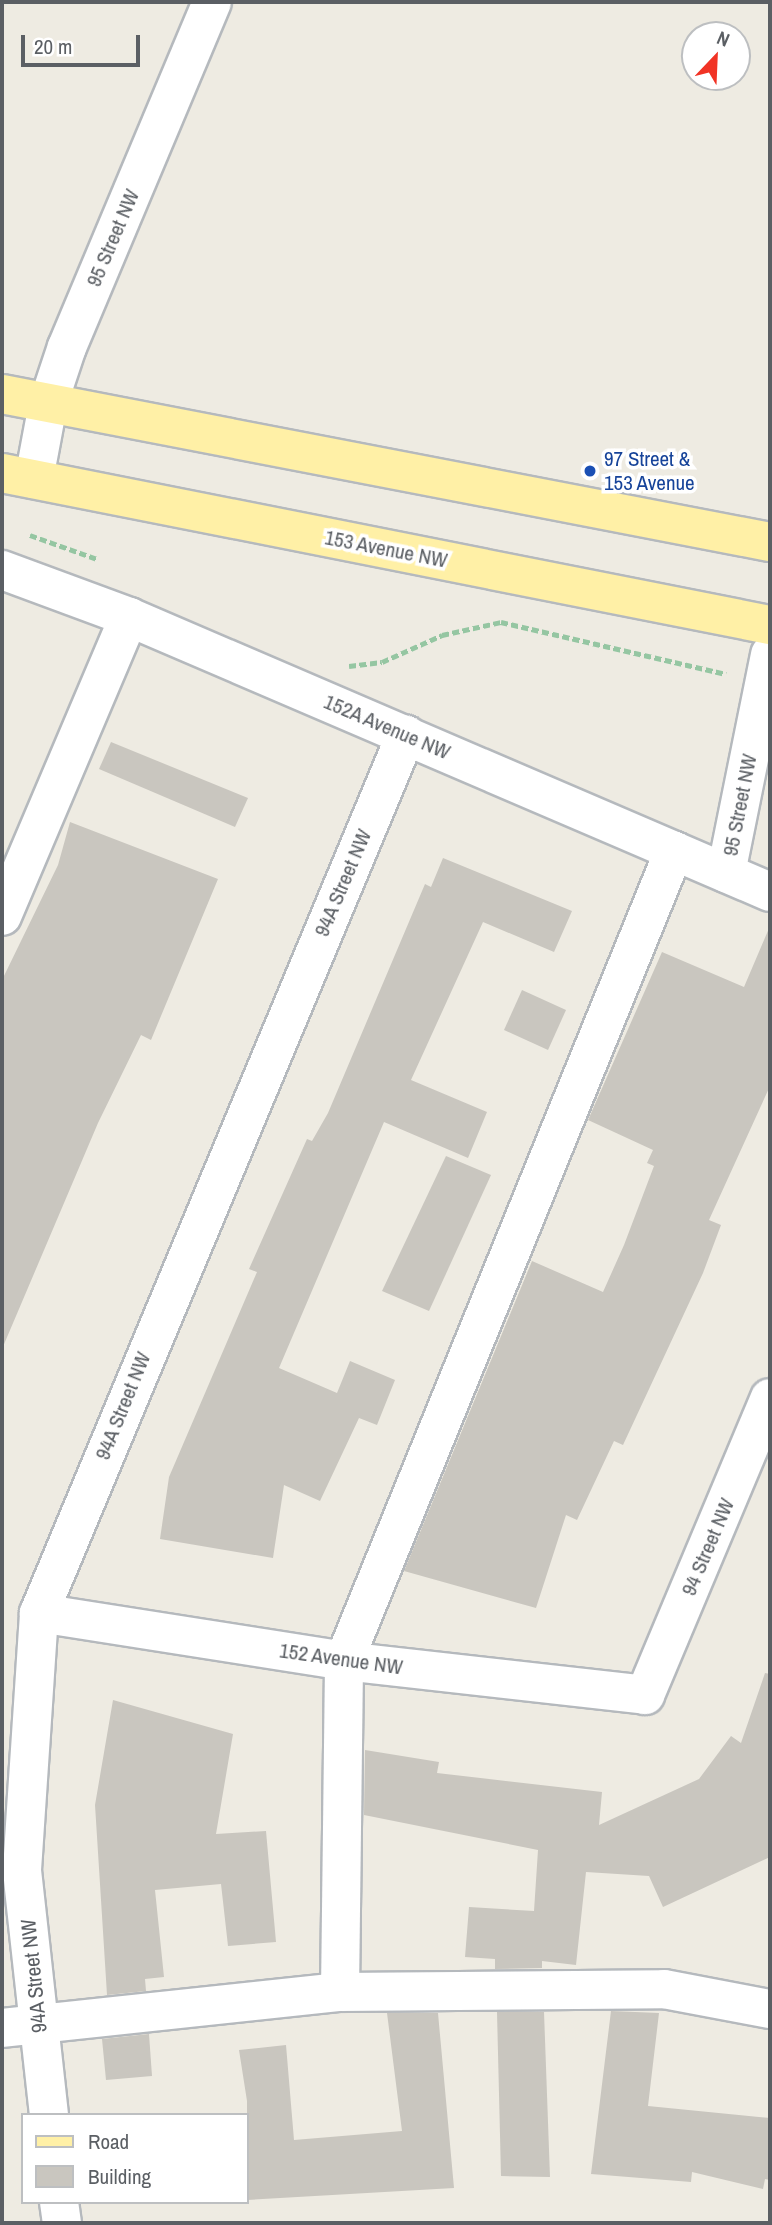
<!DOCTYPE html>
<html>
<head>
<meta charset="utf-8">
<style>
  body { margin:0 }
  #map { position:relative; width:772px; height:2225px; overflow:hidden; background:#eeebe2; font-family:"Archivo Narrow",sans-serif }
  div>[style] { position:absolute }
  .building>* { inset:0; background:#c9c6bf }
  .path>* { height:4.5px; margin-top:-2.25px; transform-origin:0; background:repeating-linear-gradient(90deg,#95c6a2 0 7px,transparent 0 10.5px) }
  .roads { filter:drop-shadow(2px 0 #b5b9bd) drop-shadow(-2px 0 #b5b9bd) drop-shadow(0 2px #b5b9bd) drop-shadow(0 -2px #b5b9bd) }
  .minor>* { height:38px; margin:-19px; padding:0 19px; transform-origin:19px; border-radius:19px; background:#fff }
  .major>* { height:38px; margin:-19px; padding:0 19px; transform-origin:19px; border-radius:19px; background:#fff0a6 }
  .dots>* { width:19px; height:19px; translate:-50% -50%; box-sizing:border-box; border:4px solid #fff; border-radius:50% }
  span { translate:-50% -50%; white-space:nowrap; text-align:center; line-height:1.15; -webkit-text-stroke:7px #fff; paint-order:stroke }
  .street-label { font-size:21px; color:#5b5f64 }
  .transit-label { font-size:21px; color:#164399 }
  .left { translate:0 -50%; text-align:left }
  .frame { position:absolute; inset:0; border:4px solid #5b5f64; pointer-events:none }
  .legend { position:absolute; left:21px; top:2113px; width:228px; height:91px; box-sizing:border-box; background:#fff; border:2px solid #bdbfc1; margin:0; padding:9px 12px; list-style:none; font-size:21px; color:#5b5f64 }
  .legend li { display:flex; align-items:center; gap:14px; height:35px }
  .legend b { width:35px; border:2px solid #bdbfc1 }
  .north { position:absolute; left:681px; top:21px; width:70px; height:70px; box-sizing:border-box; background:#fff; border:2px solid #bdbfc1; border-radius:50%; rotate:23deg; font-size:19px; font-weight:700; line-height:28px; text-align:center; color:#5b5f64 }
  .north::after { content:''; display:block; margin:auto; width:24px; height:32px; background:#f13325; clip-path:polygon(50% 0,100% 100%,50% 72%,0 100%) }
  .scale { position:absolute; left:21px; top:35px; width:119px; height:32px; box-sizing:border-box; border:4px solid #5b5f64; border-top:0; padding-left:9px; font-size:21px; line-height:24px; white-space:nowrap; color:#5b5f64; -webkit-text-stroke:5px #fff; paint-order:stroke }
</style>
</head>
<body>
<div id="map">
  <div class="building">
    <div style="clip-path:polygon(111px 742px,248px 798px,235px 827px,99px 769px)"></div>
    <div style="clip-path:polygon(70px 822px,218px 879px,151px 1040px,141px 1035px,98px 1123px,2px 1349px,2px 980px,58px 865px)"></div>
    <div style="clip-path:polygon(443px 858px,572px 911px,554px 952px,483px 922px,411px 1080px,487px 1112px,468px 1158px,384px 1122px,279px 1368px,337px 1393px,350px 1361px,395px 1380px,377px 1425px,359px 1418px,320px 1501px,284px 1485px,273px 1558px,160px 1539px,169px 1477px,257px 1272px,249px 1269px,307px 1139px,312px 1141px,328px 1113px,425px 884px,431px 887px)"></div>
    <div style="clip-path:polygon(770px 926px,770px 1086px,709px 1220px,721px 1225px,703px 1273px,623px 1445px,614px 1441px,577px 1520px,566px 1515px,536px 1608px,404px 1571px,532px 1261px,603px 1292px,624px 1245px,654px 1166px,647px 1163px,653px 1150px,588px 1120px,662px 952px,744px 987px)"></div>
    <div style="clip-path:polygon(522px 990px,566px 1010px,548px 1050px,504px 1030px)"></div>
    <div style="clip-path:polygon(446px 1156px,491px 1175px,429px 1311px,382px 1291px)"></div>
    <div style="clip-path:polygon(765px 1673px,770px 1674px,770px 1857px,663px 1907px,649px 1876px,586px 1872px,576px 1965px,542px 1961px,542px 1968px,495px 1969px,495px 1959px,465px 1957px,469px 1907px,534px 1911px,538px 1850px,364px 1815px,365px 1750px,439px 1762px,437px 1773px,602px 1792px,599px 1825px,699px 1779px,731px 1736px,741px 1743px)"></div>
    <div style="clip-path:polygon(113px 1700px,233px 1734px,216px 1834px,266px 1831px,276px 1942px,228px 1946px,221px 1884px,155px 1890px,164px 1977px,145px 1979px,146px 1991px,107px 1995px,95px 1805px)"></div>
    <div style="clip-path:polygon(611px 2011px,659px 2013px,648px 2106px,770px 2118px,770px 2180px,765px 2179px,763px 2189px,692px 2172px,691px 2182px,591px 2174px)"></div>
    <div style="clip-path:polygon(497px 2012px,544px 2012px,550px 2177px,501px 2176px)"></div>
    <div style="clip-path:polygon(387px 2013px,438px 2013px,454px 2188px,247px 2200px,247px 2101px,239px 2050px,286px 2045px,294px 2140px,402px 2131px)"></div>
    <div style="clip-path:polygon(149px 2034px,152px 2076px,106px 2080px,102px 2039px)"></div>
  </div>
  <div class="path">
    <div style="left:30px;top:535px;width:71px;rotate:19.7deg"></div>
    <div style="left:349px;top:666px;width:33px;rotate:-7deg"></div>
    <div style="left:382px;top:662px;width:66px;rotate:-24.2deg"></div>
    <div style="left:442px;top:635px;width:60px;rotate:-12.4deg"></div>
    <div style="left:501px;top:622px;width:231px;rotate:13deg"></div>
  </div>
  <div class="roads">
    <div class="minor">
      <div style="left:34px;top:479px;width:76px;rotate:-79.4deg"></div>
      <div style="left:48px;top:404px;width:60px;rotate:-71.6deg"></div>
      <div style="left:67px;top:347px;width:374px;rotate:-67.2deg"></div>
      <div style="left:2px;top:570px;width:135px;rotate:20.3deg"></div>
      <div style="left:129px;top:617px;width:697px;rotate:23.22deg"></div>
      <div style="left:726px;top:873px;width:223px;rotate:-78.6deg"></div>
      <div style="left:2px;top:916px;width:325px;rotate:-67deg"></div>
      <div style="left:39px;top:1613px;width:309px;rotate:8.9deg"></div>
      <div style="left:344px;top:1661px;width:303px;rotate:6.4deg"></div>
      <div style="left:645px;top:1695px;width:322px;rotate:-67.2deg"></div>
      <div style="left:340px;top:1992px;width:331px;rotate:-89.3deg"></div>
      <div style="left:344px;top:1661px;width:875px;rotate:-67.83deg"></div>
      <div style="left:2px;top:2028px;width:340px;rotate:-6.1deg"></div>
      <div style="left:340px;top:1992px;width:324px;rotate:-0.5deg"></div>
      <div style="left:664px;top:1989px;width:108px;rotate:10.7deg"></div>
      <div style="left:49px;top:2115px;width:246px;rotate:-96.3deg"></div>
      <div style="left:22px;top:1870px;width:258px;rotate:-86.2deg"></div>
      <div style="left:39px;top:1613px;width:952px;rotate:-67.32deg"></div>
      <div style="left:59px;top:2202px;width:21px;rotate:82deg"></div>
    </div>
    <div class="major">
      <div style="left:2px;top:394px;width:782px;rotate:10.91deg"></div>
      <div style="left:2px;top:473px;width:783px;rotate:11.2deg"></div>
    </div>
  </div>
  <div class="dots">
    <div style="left:590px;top:471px;background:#1a4fb4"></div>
  </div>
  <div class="street-label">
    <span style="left:113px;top:238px;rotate:-67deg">95 Street NW</span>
    <span style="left:386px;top:549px;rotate:11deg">153 Avenue NW</span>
    <span style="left:387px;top:727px;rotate:23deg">152A Avenue NW</span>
    <span style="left:740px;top:805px;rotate:-79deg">95 Street NW</span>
    <span style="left:343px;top:883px;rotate:-67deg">94A Street NW</span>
    <span style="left:123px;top:1406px;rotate:-68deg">94A Street NW</span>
    <span style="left:708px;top:1547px;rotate:-67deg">94 Street NW</span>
    <span style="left:341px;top:1659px;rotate:8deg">152 Avenue NW</span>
    <span style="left:34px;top:1976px;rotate:-96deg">94A Street NW</span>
  </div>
  <div class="transit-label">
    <span class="left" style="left:604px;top:471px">97 Street &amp;<br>153 Avenue</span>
  </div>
  <div class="frame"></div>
  <ul class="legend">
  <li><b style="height:9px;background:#fff0a6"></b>Road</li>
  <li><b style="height:19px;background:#c9c6bf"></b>Building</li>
  </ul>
  <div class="north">N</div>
  <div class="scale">20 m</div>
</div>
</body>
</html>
